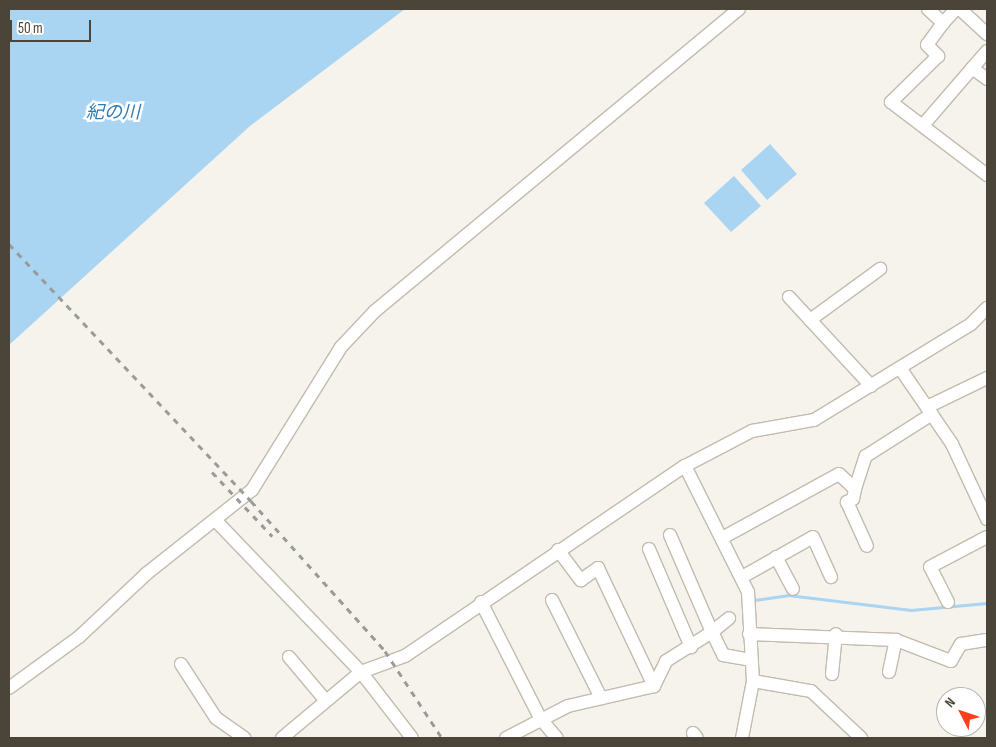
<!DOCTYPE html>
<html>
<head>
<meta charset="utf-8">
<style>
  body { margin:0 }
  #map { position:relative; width:996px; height:747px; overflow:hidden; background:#f6f3ec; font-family:"Sofia Sans Condensed","Noto Sans JP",sans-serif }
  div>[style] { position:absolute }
  .water>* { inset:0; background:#a9d4f2 }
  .stream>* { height:3px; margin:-1.5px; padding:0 1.5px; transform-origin:1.5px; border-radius:1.5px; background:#a9d4f2 }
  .roads { filter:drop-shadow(1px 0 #c2bbae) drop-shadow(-1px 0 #c2bbae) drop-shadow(0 1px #c2bbae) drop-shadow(0 -1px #c2bbae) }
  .minor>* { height:12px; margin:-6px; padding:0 6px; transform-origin:6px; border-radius:6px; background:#fff }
  .rail>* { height:3px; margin-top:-1.5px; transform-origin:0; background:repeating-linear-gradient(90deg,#9a9a9a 0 6px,transparent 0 12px) }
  span { translate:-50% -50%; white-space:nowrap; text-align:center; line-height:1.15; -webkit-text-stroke:5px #fff; paint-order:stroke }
  .water-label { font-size:18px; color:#2e7ab2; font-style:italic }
  .frame { position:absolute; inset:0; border:10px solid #4b4439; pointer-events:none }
  .north { position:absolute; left:936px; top:687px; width:50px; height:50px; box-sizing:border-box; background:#fff; border:1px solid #b7b4b0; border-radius:50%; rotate:311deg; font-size:14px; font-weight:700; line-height:20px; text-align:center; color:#4b4439 }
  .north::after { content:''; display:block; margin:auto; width:18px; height:22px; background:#fc3f1d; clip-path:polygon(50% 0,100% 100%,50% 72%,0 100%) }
  .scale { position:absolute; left:10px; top:20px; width:81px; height:22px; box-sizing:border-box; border:2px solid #4b4439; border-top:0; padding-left:6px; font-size:15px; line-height:18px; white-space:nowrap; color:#4b4439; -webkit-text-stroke:4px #fff; paint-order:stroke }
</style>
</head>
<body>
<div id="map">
  <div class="water">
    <div style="clip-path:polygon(9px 9px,405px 9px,250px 126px,9px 345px)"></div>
    <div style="clip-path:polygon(770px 144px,797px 174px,767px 200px,741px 170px)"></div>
    <div style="clip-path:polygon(734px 176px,761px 206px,731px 232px,704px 203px)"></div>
  </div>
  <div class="stream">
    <div style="left:754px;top:600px;width:34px;rotate:-8deg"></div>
    <div style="left:788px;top:595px;width:124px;rotate:7deg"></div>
    <div style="left:911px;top:610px;width:76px;rotate:-5.3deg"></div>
  </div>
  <div class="roads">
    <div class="minor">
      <div style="left:928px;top:9px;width:21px;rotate:43deg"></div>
      <div style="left:943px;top:23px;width:19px;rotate:-47deg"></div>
      <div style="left:960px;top:9px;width:37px;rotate:43deg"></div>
      <div style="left:943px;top:23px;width:27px;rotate:126deg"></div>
      <div style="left:927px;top:45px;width:16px;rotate:45deg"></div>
      <div style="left:938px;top:56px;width:66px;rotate:135.6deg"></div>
      <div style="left:891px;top:102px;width:121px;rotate:37.2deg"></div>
      <div style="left:972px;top:68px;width:19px;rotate:36deg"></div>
      <div style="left:924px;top:124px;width:96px;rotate:-49.2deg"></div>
      <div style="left:789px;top:297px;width:121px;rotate:47.3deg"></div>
      <div style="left:810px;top:320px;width:87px;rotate:-36.1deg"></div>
      <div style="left:900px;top:368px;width:92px;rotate:55.6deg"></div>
      <div style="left:952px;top:444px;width:83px;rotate:65deg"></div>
      <div style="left:927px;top:407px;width:67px;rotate:-25.8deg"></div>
      <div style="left:685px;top:466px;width:141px;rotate:63.4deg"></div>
      <div style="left:748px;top:592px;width:89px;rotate:86.8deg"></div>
      <div style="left:753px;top:681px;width:58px;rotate:100.9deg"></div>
      <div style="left:855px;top:489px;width:35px;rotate:-72deg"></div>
      <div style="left:866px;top:456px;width:78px;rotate:-32.5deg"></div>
      <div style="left:217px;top:522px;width:208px;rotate:46.2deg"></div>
      <div style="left:361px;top:672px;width:83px;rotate:52.3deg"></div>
      <div style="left:670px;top:535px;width:106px;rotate:66.6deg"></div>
      <div style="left:712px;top:632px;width:22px;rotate:-39deg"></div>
      <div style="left:724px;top:537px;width:131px;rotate:-28.7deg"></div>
      <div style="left:839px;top:474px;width:22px;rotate:43deg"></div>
      <div style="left:855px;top:489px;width:10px;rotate:101deg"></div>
      <div style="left:853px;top:499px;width:7px;rotate:153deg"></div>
      <div style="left:847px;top:502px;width:48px;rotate:65.6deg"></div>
      <div style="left:649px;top:549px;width:107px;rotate:66.8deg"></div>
      <div style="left:558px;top:550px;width:38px;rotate:53deg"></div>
      <div style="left:581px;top:580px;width:21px;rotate:-35deg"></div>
      <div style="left:598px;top:568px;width:131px;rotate:64.6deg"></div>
      <div style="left:776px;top:557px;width:36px;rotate:62deg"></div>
      <div style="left:742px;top:577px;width:81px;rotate:-29.4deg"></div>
      <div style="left:813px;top:537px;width:44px;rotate:65.8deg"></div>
      <div style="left:552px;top:600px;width:110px;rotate:63.4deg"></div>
      <div style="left:481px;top:602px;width:130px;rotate:63deg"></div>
      <div style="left:540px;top:718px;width:26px;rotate:50deg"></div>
      <div style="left:948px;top:602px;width:39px;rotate:-117deg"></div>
      <div style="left:930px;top:567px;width:64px;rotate:-27.8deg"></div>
      <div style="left:749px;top:634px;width:147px;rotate:2.3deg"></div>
      <div style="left:896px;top:640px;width:59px;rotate:20.9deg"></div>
      <div style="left:951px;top:661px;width:20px;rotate:-60deg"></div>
      <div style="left:961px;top:644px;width:26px;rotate:-9deg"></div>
      <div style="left:289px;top:657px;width:57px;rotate:49.9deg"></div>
      <div style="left:181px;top:664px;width:64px;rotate:57.1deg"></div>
      <div style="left:216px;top:718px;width:35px;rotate:35deg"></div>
      <div style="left:889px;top:672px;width:33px;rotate:-78deg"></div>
      <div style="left:832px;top:674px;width:40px;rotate:-84.3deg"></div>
      <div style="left:753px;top:681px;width:59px;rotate:9.8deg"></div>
      <div style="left:811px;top:691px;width:69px;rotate:43.2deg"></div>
      <div style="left:9px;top:688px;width:87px;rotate:-36.1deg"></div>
      <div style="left:79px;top:637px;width:92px;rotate:-43.2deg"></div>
      <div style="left:146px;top:574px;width:135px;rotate:-38.4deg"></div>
      <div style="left:252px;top:490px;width:168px;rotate:-58.1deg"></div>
      <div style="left:341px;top:347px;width:50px;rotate:-46.6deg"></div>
      <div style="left:375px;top:311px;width:473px;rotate:-39.7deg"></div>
      <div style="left:693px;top:733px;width:6px;rotate:51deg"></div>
      <div style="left:282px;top:738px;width:103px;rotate:-39.9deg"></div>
      <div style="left:361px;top:672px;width:47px;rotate:-20deg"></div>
      <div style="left:405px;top:656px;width:338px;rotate:-34.2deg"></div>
      <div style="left:685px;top:466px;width:76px;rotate:-27.6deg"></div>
      <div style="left:752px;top:431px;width:63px;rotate:-10.1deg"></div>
      <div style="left:814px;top:420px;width:184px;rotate:-31.4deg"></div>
      <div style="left:971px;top:324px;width:23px;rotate:-45deg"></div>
      <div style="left:506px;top:738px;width:70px;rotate:-27.3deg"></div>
      <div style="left:568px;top:706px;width:88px;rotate:-13.1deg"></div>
      <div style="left:654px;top:686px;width:28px;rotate:-64deg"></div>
      <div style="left:666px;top:661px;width:54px;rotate:-32.2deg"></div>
      <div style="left:712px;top:632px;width:25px;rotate:64deg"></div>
      <div style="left:723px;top:655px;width:28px;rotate:10deg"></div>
    </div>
  </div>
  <div class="rail">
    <div style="left:9px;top:244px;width:353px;rotate:46.7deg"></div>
    <div style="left:251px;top:501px;width:201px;rotate:48.2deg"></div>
    <div style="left:385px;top:651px;width:104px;rotate:56.8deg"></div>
    <div style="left:212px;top:472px;width:88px;rotate:46.8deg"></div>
  </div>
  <div class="water-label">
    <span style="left:113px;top:113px">紀の川</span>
  </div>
  <div class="frame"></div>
  <div class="north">N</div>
  <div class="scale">50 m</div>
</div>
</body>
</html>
